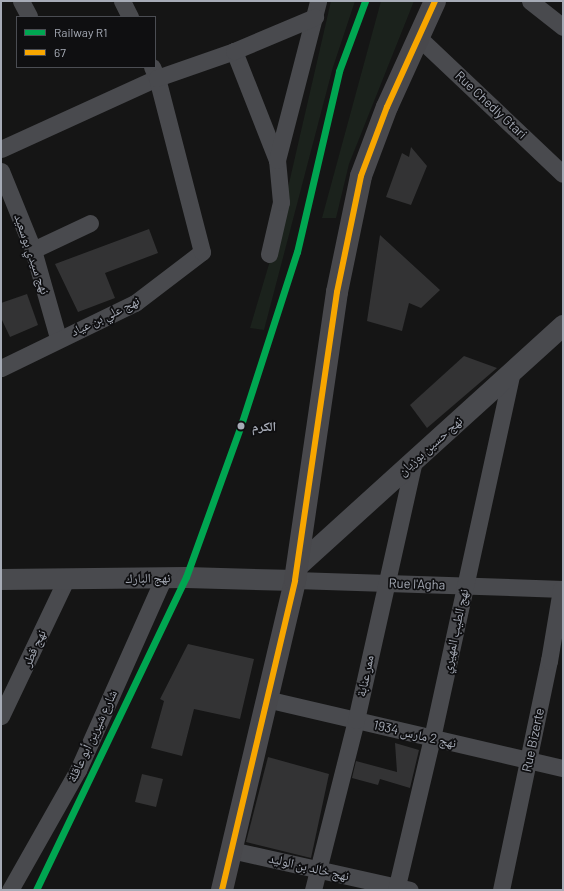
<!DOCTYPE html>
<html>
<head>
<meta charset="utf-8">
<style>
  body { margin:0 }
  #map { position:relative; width:564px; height:891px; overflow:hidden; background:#151515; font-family:Barlow,"Noto Naskh Arabic",sans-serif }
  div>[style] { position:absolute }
  .green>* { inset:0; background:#1b221c }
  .building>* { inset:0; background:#333334 }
  .minor>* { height:17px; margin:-8.5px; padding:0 8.5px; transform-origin:8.5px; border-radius:8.5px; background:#494a4e }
  .tertiary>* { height:21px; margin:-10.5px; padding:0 10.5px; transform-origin:10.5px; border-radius:10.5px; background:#494a4e }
  .secondary>* { height:22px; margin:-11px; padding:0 11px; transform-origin:11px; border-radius:11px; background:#48484c }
  .bus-1>* { height:6px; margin:-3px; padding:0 3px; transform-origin:3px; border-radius:3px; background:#f7a600 }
  .rail-1>* { height:7px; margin:-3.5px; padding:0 3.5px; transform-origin:3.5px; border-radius:3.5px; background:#00a651 }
  .dots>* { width:11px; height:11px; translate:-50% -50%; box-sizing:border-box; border:2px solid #0f0f11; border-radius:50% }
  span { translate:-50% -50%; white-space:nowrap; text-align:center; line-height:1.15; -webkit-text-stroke:3.5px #0f0f11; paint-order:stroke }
  .street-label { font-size:13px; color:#a6abb6 }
  .stop-label { font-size:13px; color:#a6abb6; font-weight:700 }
  .left { translate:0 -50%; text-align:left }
  .frame { position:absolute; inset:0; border:2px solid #a6abb6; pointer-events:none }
  .legend { position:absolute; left:16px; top:16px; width:140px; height:52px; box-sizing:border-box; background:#0f0f11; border:1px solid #4b4d53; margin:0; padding:5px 7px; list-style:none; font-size:12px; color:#a6abb6 }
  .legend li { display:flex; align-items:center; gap:8px; height:20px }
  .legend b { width:20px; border:1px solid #4b4d53 }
</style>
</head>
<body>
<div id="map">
  <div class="green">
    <div style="clip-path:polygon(331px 1px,355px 1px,333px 67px,264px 330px,250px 328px,275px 244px)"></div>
    <div style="clip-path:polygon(381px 1px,414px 1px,349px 164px,336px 218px,322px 218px)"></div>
  </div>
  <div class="building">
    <div style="clip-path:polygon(411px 147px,427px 166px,411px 205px,386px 197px,402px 153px,409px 157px)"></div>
    <div style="clip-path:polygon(149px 229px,158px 253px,105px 273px,115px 298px,78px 312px,55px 264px)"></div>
    <div style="clip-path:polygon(380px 235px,440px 290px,421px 308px,409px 303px,402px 331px,367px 321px)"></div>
    <div style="clip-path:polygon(27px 294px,38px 325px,10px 337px,1px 318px,1px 303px)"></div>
    <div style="clip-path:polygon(464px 356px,497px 368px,427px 428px,410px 405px)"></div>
    <div style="clip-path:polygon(188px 644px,254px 659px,240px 719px,194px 709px,182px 756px,151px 748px,164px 701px,160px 699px)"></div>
    <div style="clip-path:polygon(395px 743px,419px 750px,410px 788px,380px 779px,378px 785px,352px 778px,356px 761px,397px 772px)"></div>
    <div style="clip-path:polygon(268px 757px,329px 774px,311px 858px,246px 842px)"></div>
    <div style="clip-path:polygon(142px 774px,163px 779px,156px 807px,135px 802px)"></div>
  </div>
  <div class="minor">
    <div style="left:21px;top:1px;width:17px;rotate:62deg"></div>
    <div style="left:122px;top:1px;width:18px;rotate:63deg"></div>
    <div style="left:530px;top:1px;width:42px;rotate:38.2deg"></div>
    <div style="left:418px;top:37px;width:199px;rotate:43.4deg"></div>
    <div style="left:234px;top:51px;width:117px;rotate:68.5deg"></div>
    <div style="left:1px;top:149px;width:171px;rotate:-24.5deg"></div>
    <div style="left:157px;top:78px;width:12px;rotate:-114deg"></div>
    <div style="left:1px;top:171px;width:85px;rotate:67.9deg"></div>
    <div style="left:33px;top:250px;width:91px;rotate:74.1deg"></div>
    <div style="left:33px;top:250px;width:63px;rotate:-25.3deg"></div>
    <div style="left:269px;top:254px;width:53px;rotate:-77deg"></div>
    <div style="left:281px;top:202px;width:42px;rotate:-95.4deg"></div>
    <div style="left:277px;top:160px;width:164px;rotate:-75.5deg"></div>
    <div style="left:1px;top:368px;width:149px;rotate:-25.9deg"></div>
    <div style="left:135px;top:303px;width:84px;rotate:-37.3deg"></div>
    <div style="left:202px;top:252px;width:180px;rotate:-104.5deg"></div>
    <div style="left:157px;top:78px;width:82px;rotate:-19.3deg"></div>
    <div style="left:234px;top:51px;width:88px;rotate:-22.8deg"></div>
    <div style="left:295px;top:580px;width:268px;rotate:1.9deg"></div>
    <div style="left:266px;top:699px;width:305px;rotate:13.1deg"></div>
    <div style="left:1px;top:716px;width:151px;rotate:-64.5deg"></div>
    <div style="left:231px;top:850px;width:183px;rotate:12.6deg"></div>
    <div style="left:10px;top:890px;width:138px;rotate:-60.5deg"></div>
    <div style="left:78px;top:770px;width:211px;rotate:-66deg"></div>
    <div style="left:313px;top:890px;width:175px;rotate:-75.8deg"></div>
    <div style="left:356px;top:720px;width:266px;rotate:-77.4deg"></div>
    <div style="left:396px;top:890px;width:156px;rotate:-76.7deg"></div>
    <div style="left:432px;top:738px;width:376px;rotate:-77.7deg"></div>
    <div style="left:501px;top:890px;width:234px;rotate:-78.2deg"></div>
    <div style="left:549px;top:661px;width:73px;rotate:-80.5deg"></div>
  </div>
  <div class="tertiary">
    <div style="left:297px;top:566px;width:359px;rotate:-42.2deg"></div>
    <div style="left:1px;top:579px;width:185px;rotate:-0.6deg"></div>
    <div style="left:186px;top:577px;width:109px;rotate:1.6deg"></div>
  </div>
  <div class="secondary">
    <div style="left:222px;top:890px;width:318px;rotate:-76.7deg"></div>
    <div style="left:295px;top:580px;width:291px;rotate:-81.7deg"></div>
    <div style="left:337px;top:292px;width:118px;rotate:-78.3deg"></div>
    <div style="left:361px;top:176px;width:74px;rotate:-69.4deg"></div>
    <div style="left:387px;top:107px;width:116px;rotate:-65.6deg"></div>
  </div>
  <div class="bus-1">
    <div style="left:222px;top:890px;width:318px;rotate:-76.7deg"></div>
    <div style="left:295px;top:580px;width:291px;rotate:-81.7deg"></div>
    <div style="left:337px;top:292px;width:118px;rotate:-78.3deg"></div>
    <div style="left:361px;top:176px;width:74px;rotate:-69.4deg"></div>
    <div style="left:387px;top:107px;width:116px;rotate:-65.6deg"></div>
  </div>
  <div class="rail-1">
    <div style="left:36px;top:890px;width:347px;rotate:-64.4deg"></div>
    <div style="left:186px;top:577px;width:162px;rotate:-70.1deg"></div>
    <div style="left:241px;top:425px;width:182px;rotate:-72.1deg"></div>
    <div style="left:297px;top:252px;width:186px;rotate:-76.9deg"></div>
    <div style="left:339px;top:71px;width:75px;rotate:-69.6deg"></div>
  </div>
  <div class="dots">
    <div style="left:241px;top:426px;background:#a6abb6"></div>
  </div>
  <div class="street-label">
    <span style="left:491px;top:105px;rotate:43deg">Rue Chedly Gtari</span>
    <span style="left:32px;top:254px;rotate:71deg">نهج سيدي بوسعيد</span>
    <span style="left:105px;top:316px;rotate:-26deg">نهج علي بن عياد</span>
    <span style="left:430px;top:446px;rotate:-42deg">نهج حسين بوزيان</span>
    <span style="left:148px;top:578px;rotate:-1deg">نهج البارك</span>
    <span style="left:417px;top:584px;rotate:2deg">Rue l'Agha</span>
    <span style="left:455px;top:631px;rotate:-78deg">نهج الطيب المهيري</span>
    <span style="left:34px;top:648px;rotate:-65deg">نهج قطر</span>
    <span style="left:365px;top:676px;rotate:-78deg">ممر عنابة</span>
    <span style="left:415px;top:734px;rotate:13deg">نهج 2 مارس 1934</span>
    <span style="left:92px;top:736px;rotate:-65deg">شارع شيرين أبو عاقلة</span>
    <span style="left:533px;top:740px;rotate:-78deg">Rue Bizerte</span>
    <span style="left:309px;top:867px;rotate:13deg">نهج خالد بن الوليد</span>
  </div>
  <div class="stop-label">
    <span class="left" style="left:252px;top:426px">الكرم</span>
  </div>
  <div class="frame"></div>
  <ul class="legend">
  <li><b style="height:5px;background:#00a651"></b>Railway R1</li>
  <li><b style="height:5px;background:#f7a600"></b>67</li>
  </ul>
</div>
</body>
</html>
